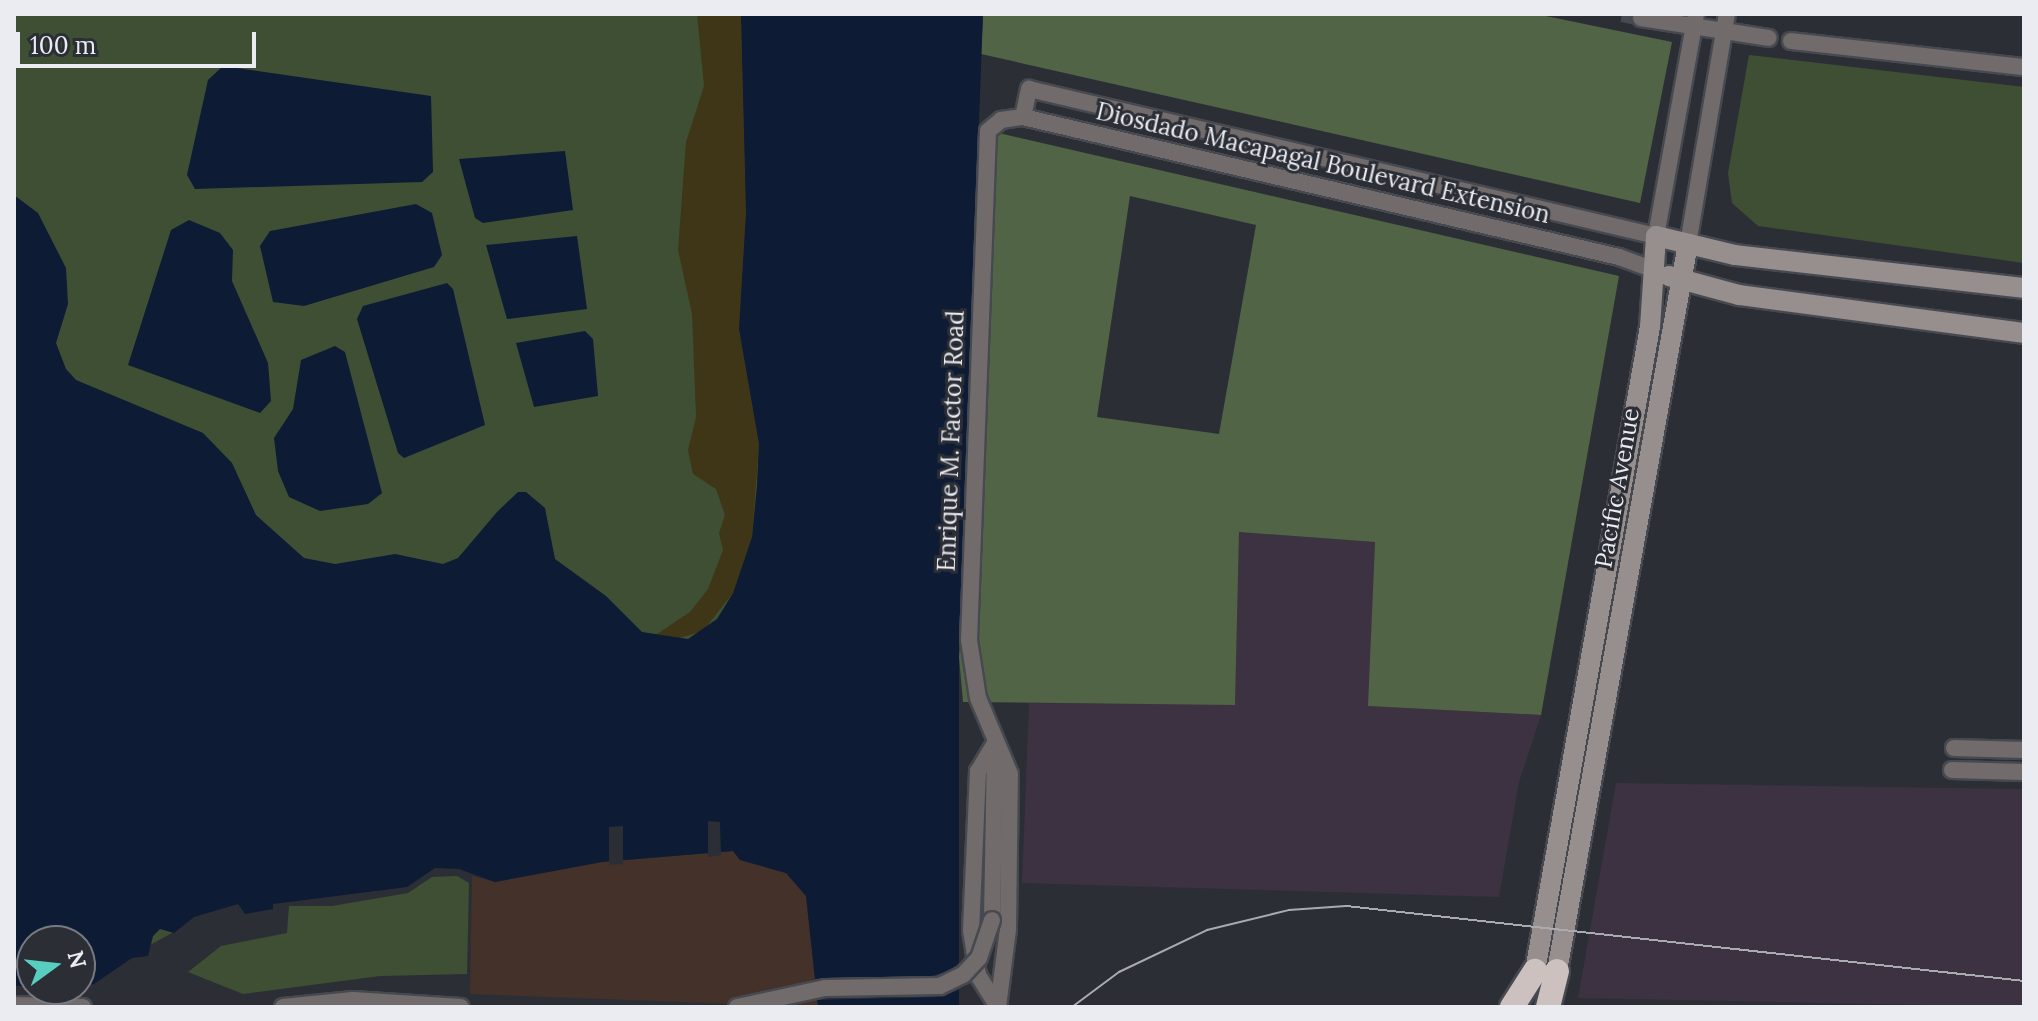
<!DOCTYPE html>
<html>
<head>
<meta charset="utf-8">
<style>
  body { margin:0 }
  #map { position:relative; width:2038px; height:1021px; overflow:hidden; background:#2c2e36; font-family:Lora,serif }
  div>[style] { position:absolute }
  .commercial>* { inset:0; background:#44312a }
  .industrial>* { inset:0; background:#3c3241 }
  .green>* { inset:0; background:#3f4f34 }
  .forest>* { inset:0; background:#516445 }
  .sand>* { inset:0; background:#3e3616 }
  .water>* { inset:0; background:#0d1b34 }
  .pier>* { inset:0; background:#2c2e36 }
  .street-tunnel>* { height:16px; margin-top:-8px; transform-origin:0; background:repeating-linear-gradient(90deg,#484a52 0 16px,transparent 0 24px) }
  .roads { filter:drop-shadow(2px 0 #474950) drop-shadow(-2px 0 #474950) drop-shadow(0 2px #474950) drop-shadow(0 -2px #474950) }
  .street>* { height:16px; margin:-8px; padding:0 8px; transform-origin:8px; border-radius:8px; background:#716c6b }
  .secondary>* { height:20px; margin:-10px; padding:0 10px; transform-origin:10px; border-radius:10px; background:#968f8d }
  .highway>* { height:24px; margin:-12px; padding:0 12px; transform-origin:12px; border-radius:12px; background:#cdc1bf }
  .tram>* { height:2px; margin:-1px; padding:0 1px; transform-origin:1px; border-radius:1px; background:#a9abb1 }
  .bridges { filter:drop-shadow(2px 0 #474950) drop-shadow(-2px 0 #474950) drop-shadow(0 2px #474950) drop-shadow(0 -2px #474950) }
  .street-bridge>* { height:16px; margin:-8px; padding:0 8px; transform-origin:8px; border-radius:8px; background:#716c6b }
  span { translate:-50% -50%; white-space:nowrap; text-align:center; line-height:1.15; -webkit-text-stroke:6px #2c2e36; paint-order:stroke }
  .street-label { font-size:24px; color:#eaecf1 }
  .frame { position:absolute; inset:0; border:16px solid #eaecf1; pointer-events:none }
  .north { position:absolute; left:16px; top:925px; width:80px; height:80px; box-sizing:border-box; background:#2c2e36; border:2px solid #787a81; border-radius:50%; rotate:75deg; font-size:22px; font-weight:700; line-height:32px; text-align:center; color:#eaecf1 }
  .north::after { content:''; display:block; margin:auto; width:28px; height:36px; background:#58cec0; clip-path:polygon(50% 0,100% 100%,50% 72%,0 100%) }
  .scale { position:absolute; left:16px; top:32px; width:240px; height:36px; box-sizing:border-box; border:4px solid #eaecf1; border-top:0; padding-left:10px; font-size:24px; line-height:28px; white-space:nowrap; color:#eaecf1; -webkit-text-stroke:6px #2c2e36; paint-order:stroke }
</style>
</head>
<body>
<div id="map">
  <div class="commercial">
    <div style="clip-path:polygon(733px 851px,740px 860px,786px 873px,806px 896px,818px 1007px,470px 994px,472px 876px,495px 882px,602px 862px)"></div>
  </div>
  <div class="industrial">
    <div style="clip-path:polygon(1238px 532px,1375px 542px,1369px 706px,1541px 715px,1519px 782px,1499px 897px,1022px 883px,1029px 703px,1235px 704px)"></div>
    <div style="clip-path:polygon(1616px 783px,2024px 789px,2024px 1007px,1578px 998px)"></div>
  </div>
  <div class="green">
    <div style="clip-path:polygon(14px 14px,741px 14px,746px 212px,739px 329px,759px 444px,751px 644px,193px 765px,179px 929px,80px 984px,80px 941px,32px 941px,32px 986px,14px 986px)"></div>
    <div style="clip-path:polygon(1749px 55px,2024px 87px,2024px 263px,1758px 226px,1732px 203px,1728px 173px)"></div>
    <div style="clip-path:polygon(457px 876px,469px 883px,467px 974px,380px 976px,243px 994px,188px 972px,221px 946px,287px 933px,289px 906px,332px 906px,408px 893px,432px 877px)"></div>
  </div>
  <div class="forest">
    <div style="clip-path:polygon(983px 14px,1536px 14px,1672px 42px,1640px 203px,981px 54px)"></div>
    <div style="clip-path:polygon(evenodd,977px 128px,1619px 276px,1541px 715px,1368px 706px,1375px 542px,1239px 532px,1235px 705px,963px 702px,959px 657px,977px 128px,1130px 196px,1256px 225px,1219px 434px,1097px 417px,1130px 196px)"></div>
  </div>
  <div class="sand">
    <div style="clip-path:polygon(697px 14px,741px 14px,746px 212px,739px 329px,759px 444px,752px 537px,733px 593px,703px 631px,673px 640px,654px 636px,690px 612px,708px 589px,723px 550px,719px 533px,725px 515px,716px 489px,693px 474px,688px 450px,696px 417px,692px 314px,678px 250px,686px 142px,704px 86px)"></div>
  </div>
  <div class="water">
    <div style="clip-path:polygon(741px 14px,983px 14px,959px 657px,959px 1007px,818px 1007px,806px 896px,786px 873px,740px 860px,733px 851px,602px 862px,495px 882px,459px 869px,435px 868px,407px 887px,273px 904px,273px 909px,245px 914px,238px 904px,194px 917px,174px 933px,160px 929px,153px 936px,148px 956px,132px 958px,94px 984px,80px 986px,80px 941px,32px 941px,32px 986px,14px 986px,14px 195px,38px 213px,66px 268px,68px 304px,56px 343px,66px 369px,76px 380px,203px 433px,232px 463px,256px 515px,304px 558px,335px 564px,395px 554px,443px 564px,458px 558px,497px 512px,518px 492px,526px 492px,545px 508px,555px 559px,606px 596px,642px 632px,688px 639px,717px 619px,733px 593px,752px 537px,757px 485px,759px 444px,739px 329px,746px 212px)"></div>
    <div style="clip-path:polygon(223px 66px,431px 96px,433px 172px,422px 182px,195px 189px,187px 175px,208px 80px)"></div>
    <div style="clip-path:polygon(565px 151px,573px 210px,483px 223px,475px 218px,459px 159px)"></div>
    <div style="clip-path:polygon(416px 204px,432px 213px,442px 255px,434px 267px,304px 306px,273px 302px,260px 246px,270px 231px)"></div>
    <div style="clip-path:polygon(189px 220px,220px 233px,233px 250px,232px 281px,268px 363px,271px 401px,260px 413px,128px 365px,171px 230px)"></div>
    <div style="clip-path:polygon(577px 236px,587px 309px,507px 319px,486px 245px)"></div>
    <div style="clip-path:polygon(447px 283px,453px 289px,485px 425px,404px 458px,398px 453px,357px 319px,363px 306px)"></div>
    <div style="clip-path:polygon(585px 331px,593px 339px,598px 396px,534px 407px,516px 343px)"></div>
    <div style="clip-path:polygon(335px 346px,345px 352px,382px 493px,368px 504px,320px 511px,289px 497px,278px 471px,274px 438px,293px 409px,301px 360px)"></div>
  </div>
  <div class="pier">
    <div style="clip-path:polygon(708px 821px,720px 822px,721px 855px,708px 857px)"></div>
    <div style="clip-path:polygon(623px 826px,623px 864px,609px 865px,609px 827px)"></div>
    <div style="clip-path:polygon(964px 959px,964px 987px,943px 997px,813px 1000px,811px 979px,927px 977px,949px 971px)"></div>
  </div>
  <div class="street-tunnel">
    <div style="left:1622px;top:14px;width:19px;rotate:12deg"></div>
  </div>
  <div class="roads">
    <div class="street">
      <div style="left:1641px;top:18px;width:129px;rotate:8.9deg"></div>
      <div style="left:1791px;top:41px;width:234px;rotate:6.4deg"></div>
      <div style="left:1023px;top:117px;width:29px;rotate:-78deg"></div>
      <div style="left:1029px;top:89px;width:644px;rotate:13.19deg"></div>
      <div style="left:1656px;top:236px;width:226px;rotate:-79.8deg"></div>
      <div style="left:1688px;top:244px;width:233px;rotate:-80.4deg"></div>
      <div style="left:995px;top:743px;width:33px;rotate:121deg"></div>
      <div style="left:978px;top:771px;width:159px;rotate:92.5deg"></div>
      <div style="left:971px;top:930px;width:46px;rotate:81.2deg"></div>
      <div style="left:978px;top:975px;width:38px;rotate:58deg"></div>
      <div style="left:1954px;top:748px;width:70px;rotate:1.6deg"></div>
      <div style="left:1952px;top:770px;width:72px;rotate:1.6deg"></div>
      <div style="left:992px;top:920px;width:172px;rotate:-89deg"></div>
      <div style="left:14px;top:1005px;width:69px;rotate:1.7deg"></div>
      <div style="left:283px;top:1007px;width:70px;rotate:-5.7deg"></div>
      <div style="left:353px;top:1000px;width:108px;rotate:3.7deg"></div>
      <div style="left:998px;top:1007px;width:79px;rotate:-82.7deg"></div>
      <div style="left:1008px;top:929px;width:155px;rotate:-89.3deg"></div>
      <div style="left:1010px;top:774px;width:82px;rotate:-112.8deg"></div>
      <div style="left:978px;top:698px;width:59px;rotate:-98.8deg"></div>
      <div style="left:969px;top:640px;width:509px;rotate:-87.86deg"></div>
      <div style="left:988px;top:131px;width:17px;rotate:-40deg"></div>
      <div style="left:1001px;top:120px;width:22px;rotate:-8deg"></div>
      <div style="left:1023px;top:117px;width:612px;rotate:13.22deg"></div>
      <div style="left:1619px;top:257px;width:37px;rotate:20deg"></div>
    </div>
    <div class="secondary">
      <div style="left:1669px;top:276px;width:73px;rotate:15.2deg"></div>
      <div style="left:1739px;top:295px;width:288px;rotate:7.6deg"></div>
      <div style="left:1535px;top:971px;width:654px;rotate:-79.88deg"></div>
      <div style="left:1650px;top:327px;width:91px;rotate:-86.2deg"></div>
      <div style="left:1656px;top:236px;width:81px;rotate:13.5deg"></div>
      <div style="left:1735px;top:255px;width:291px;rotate:6.5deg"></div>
      <div style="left:1557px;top:971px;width:739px;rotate:-79.79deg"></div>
    </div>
    <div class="highway">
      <div style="left:1512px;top:1007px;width:43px;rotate:-57.4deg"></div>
      <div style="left:1548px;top:1007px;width:37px;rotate:-76deg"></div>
    </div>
  </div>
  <div class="tram">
    <div style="left:1072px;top:1007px;width:59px;rotate:-36.7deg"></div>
    <div style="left:1119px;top:972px;width:98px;rotate:-25.5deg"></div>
    <div style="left:1207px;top:930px;width:84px;rotate:-13.7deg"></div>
    <div style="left:1289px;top:910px;width:57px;rotate:-4deg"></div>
    <div style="left:1346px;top:906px;width:682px;rotate:6.31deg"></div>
  </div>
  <div class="bridges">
    <div class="street-bridge">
      <div style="left:737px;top:1007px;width:90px;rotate:-12.2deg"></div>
      <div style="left:825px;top:988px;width:115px;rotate:-1deg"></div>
      <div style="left:940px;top:986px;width:25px;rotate:-26deg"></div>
      <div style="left:963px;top:975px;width:23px;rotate:-47deg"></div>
      <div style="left:979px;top:958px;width:40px;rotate:-71.1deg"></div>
    </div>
  </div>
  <div class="street-label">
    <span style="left:1323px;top:163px;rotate:13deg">Diosdado Macapagal Boulevard Extension</span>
    <span style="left:951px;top:441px;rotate:-88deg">Enrique M. Factor Road</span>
    <span style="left:1617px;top:488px;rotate:-80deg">Pacific Avenue</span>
  </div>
  <div class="frame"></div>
  <div class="north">N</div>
  <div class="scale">100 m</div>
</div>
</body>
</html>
